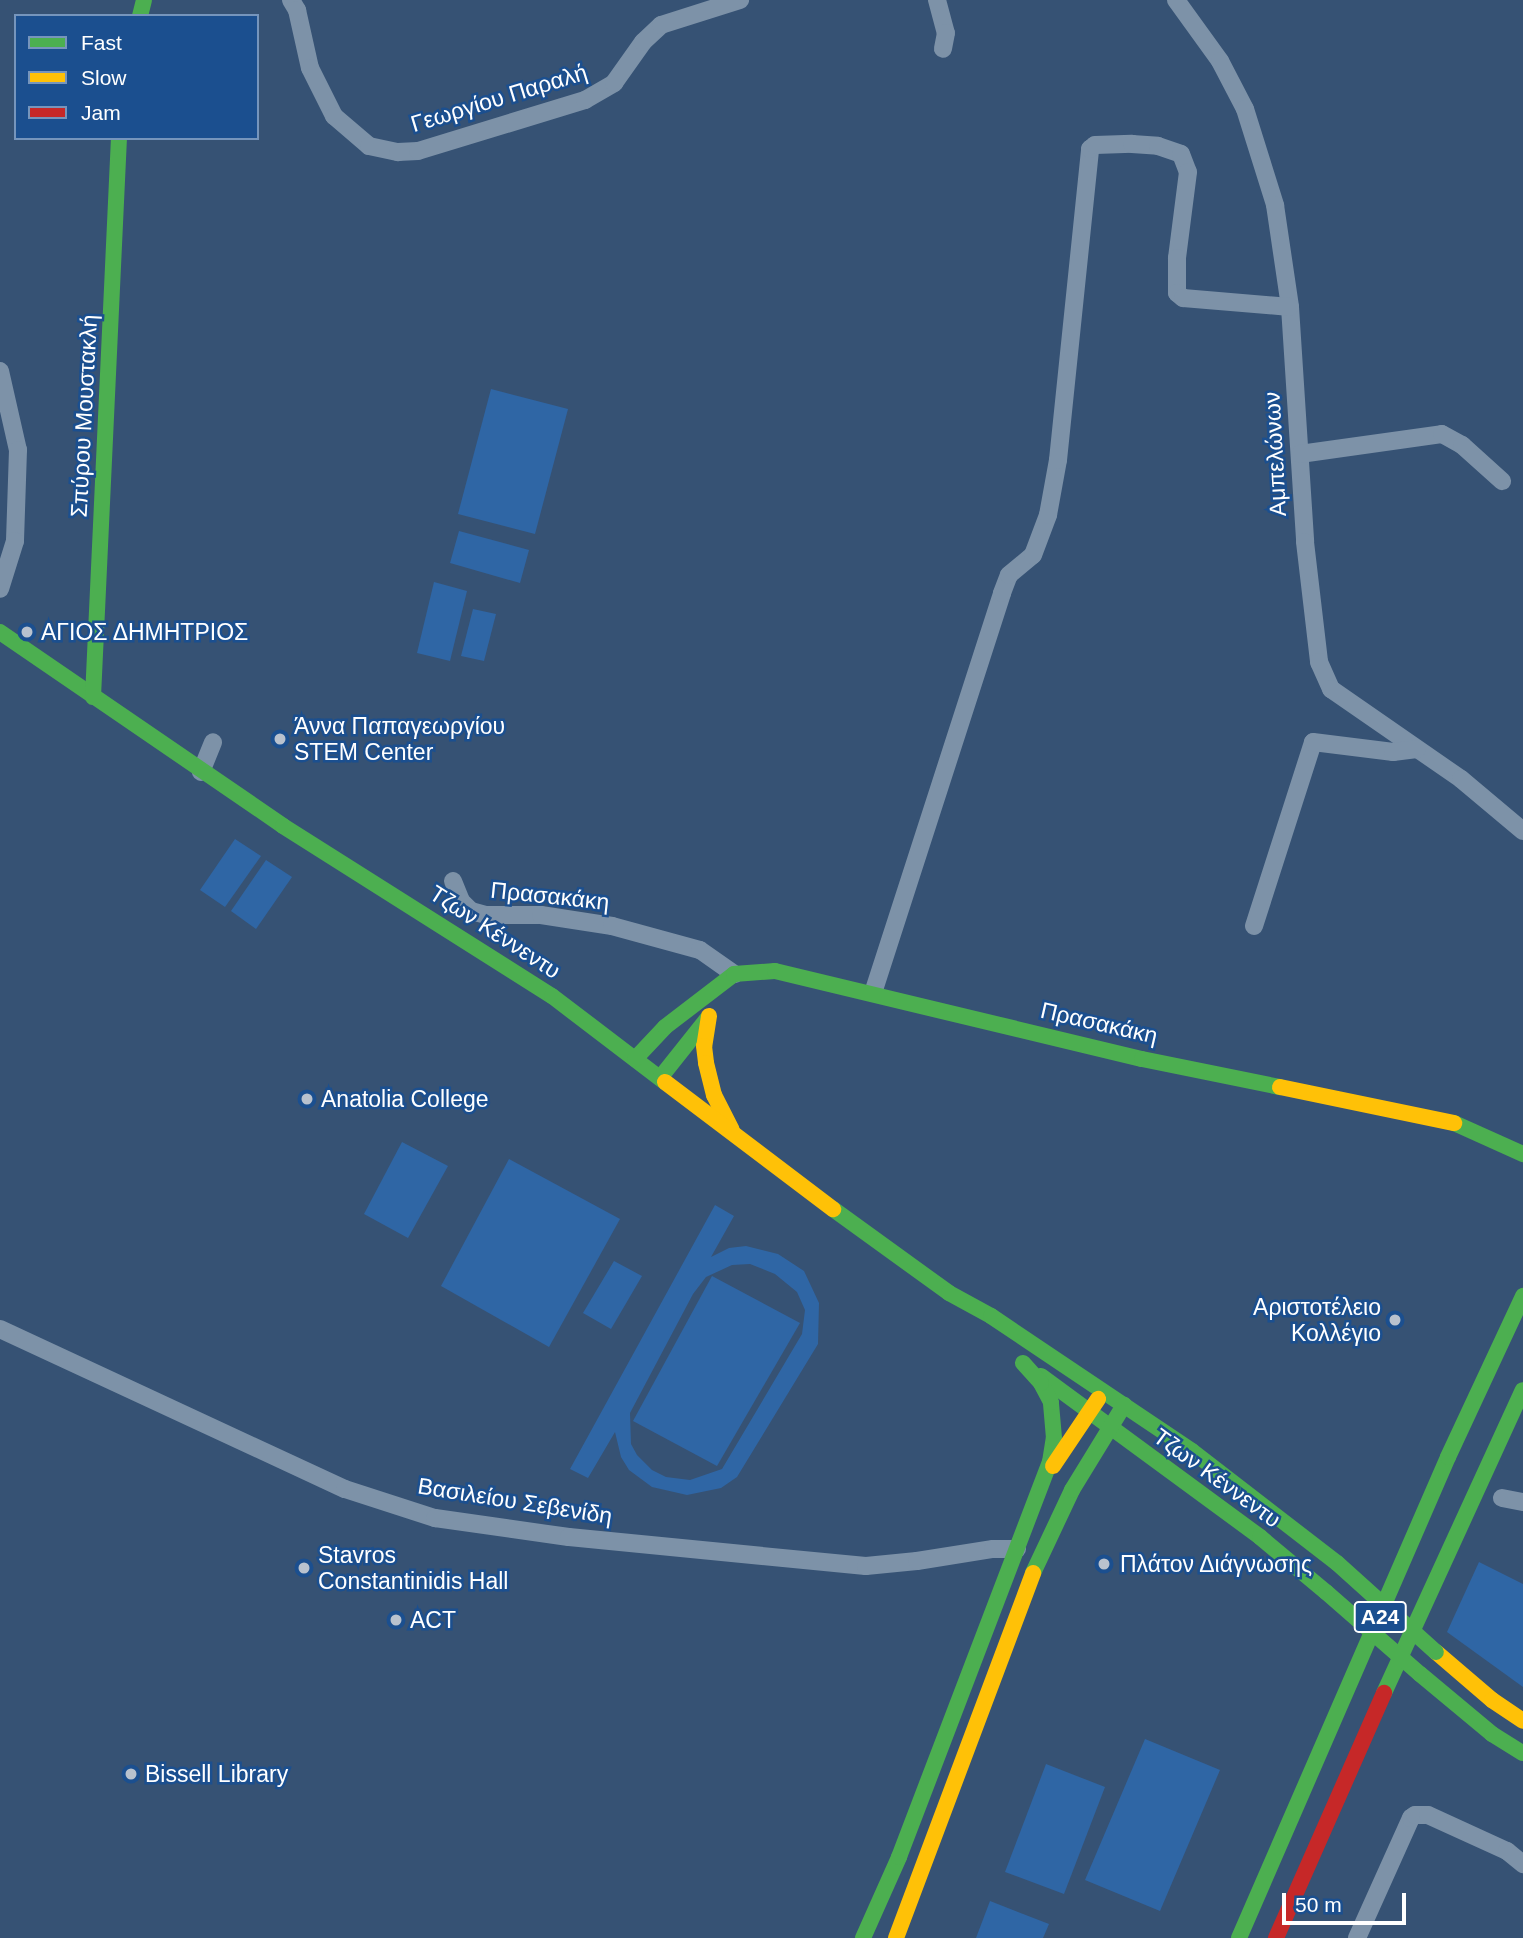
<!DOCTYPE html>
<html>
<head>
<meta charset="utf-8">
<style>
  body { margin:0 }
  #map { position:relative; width:1523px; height:1938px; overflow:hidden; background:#365274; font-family:Arial,sans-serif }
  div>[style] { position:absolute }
  .green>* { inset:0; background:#2f66a5 }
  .street>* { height:18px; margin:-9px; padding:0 9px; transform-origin:9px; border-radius:9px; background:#7d92a8 }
  .fast>* { height:16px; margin:-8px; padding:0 8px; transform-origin:8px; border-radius:8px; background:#4caf50 }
  .slow>* { height:16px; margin:-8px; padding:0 8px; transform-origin:8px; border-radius:8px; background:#ffc107 }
  .jam>* { height:16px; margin:-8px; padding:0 8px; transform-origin:8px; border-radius:8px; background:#c62828 }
  .fast-bridge>* { height:16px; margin:-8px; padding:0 8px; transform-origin:8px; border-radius:8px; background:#4caf50 }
  .dots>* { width:19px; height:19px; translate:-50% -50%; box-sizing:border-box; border:4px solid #1b4f8f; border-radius:50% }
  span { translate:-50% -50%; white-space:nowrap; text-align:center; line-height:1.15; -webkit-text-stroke:5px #1b4f8f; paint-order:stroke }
  .shield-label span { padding:2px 5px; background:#1b4f8f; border:2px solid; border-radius:5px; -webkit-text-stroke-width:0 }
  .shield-label { font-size:21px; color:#fff; font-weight:700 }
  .street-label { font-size:23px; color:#fff }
  .poi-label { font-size:23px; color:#fff }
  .left { translate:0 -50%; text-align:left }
  .right { translate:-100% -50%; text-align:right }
  .legend { position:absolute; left:14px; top:14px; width:245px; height:126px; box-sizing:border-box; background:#1b4f8f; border:2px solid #7695bc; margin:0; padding:9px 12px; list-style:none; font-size:21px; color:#fff }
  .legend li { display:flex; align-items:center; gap:14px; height:35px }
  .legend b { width:35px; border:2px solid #7695bc }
  .scale { position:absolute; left:1282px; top:1893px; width:124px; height:32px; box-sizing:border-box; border:4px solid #fff; border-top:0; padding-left:9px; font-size:21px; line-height:24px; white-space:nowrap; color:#fff; -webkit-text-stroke:5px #1b4f8f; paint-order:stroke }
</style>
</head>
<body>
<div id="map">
  <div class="green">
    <div style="clip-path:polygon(491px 389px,568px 409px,535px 534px,458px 514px)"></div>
    <div style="clip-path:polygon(459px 531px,529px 550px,520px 583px,450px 563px)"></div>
    <div style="clip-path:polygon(434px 582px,467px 591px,450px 661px,417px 653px)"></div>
    <div style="clip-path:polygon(473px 609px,496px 614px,484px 661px,461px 656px)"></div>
    <div style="clip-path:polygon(235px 839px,261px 856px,225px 907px,200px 890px)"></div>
    <div style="clip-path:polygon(266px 860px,292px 877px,256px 929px,231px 911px)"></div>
    <div style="clip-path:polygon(402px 1142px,448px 1166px,408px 1238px,364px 1214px)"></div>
    <div style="clip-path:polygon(509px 1159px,620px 1219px,549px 1347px,441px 1286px)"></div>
    <div style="clip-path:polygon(evenodd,715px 1205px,734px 1216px,711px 1257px,729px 1248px,746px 1246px,778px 1254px,804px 1271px,819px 1303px,818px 1344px,737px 1477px,721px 1488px,687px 1495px,652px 1487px,629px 1470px,621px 1457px,615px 1432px,588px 1478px,570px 1469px,715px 1205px,750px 1264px,775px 1274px,797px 1292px,805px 1310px,802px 1334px,722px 1469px,690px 1480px,666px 1477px,652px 1470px,637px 1455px,631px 1444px,630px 1413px,693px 1294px,706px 1277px,732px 1265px,750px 1264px)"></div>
    <div style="clip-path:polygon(614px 1261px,642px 1276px,611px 1329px,583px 1313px)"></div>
    <div style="clip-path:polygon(712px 1276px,800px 1323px,717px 1466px,633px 1421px)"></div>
    <div style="clip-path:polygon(1479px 1562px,1523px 1584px,1523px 1687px,1447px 1632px)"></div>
    <div style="clip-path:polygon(1145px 1739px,1220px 1770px,1160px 1911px,1085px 1880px)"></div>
    <div style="clip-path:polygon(1046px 1764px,1105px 1787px,1064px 1894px,1005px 1872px)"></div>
    <div style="clip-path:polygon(990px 1901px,1049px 1924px,1043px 1938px,976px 1938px)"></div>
  </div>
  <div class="street">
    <div style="left:291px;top:0;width:12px;rotate:59deg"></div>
    <div style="left:297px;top:10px;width:59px;rotate:77.4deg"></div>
    <div style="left:310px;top:68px;width:54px;rotate:63.4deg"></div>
    <div style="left:334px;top:116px;width:46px;rotate:40.6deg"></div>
    <div style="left:369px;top:146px;width:30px;rotate:12deg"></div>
    <div style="left:398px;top:152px;width:20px;rotate:-3deg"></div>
    <div style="left:418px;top:151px;width:175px;rotate:-17deg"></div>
    <div style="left:585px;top:100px;width:34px;rotate:-30deg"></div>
    <div style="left:614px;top:83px;width:50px;rotate:-54.7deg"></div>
    <div style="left:643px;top:42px;width:25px;rotate:-43deg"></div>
    <div style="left:661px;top:25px;width:83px;rotate:-17.6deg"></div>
    <div style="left:937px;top:0;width:34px;rotate:75deg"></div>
    <div style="left:946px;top:33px;width:16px;rotate:101deg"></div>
    <div style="left:1176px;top:0;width:75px;rotate:54.2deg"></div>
    <div style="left:1220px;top:61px;width:54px;rotate:62.5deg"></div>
    <div style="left:1245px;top:109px;width:101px;rotate:72.6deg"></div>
    <div style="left:1275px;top:205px;width:103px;rotate:81.6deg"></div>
    <div style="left:1290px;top:307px;width:235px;rotate:86.3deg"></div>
    <div style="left:1305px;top:542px;width:121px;rotate:83.3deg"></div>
    <div style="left:1319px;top:662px;width:30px;rotate:66deg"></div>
    <div style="left:1331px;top:689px;width:158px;rotate:34.7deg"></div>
    <div style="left:1461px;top:779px;width:81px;rotate:40deg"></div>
    <div style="left:0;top:371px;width:81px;rotate:77.2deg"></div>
    <div style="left:18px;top:450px;width:91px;rotate:91.9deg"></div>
    <div style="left:15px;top:541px;width:50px;rotate:107.4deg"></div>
    <div style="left:1300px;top:454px;width:143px;rotate:-8deg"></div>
    <div style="left:1442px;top:434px;width:23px;rotate:29deg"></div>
    <div style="left:1462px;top:445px;width:54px;rotate:42deg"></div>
    <div style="left:201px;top:772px;width:32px;rotate:-68deg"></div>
    <div style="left:453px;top:881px;width:22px;rotate:68deg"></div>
    <div style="left:461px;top:901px;width:14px;rotate:45deg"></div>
    <div style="left:471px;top:911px;width:16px;rotate:15deg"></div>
    <div style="left:486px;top:915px;width:55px"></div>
    <div style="left:541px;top:915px;width:72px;rotate:8.8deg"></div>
    <div style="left:612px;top:926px;width:91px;rotate:15.3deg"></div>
    <div style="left:700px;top:950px;width:42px;rotate:35.2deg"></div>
    <div style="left:1254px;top:926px;width:193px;rotate:-72.2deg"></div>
    <div style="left:1313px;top:742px;width:81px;rotate:7.1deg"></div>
    <div style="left:1393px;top:752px;width:24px;rotate:-7deg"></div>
    <div style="left:873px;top:993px;width:420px;rotate:-72.1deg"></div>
    <div style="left:1002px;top:593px;width:19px;rotate:-69deg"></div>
    <div style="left:1009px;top:575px;width:31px;rotate:-40deg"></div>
    <div style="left:1033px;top:555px;width:43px;rotate:-69.4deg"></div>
    <div style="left:1048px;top:515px;width:56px;rotate:-79.7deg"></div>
    <div style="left:1058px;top:460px;width:313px;rotate:-84.1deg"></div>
    <div style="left:1090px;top:149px;width:6px;rotate:-39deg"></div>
    <div style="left:1095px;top:145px;width:37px;rotate:-2deg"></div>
    <div style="left:1132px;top:144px;width:26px;rotate:4deg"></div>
    <div style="left:1158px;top:146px;width:24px;rotate:19deg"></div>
    <div style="left:1181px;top:154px;width:19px;rotate:69deg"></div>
    <div style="left:1188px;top:172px;width:87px;rotate:97.3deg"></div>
    <div style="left:1177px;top:258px;width:35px;rotate:90deg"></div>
    <div style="left:1177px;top:293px;width:8px;rotate:40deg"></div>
    <div style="left:1183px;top:298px;width:107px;rotate:4.8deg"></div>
    <div style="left:0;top:1329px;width:380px;rotate:24.9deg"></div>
    <div style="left:345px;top:1489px;width:95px;rotate:17.9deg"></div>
    <div style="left:435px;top:1518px;width:135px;rotate:8.1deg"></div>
    <div style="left:569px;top:1537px;width:298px;rotate:5.6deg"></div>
    <div style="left:866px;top:1566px;width:51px;rotate:-5.6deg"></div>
    <div style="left:917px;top:1561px;width:77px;rotate:-9deg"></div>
    <div style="left:993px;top:1549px;width:24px"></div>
    <div style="left:1502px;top:1498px;width:21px;rotate:11deg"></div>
    <div style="left:1357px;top:1938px;width:132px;rotate:-65.8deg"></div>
    <div style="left:1411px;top:1818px;width:5px;rotate:-37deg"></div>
    <div style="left:1415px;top:1815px;width:13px"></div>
    <div style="left:1428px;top:1815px;width:87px;rotate:24.5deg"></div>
    <div style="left:1507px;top:1851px;width:21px;rotate:39deg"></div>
  </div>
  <div class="fast">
    <div style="left:140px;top:16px;width:16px;rotate:-76deg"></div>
    <div style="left:0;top:632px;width:343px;rotate:34.4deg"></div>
    <div style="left:283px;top:826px;width:318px;rotate:32.3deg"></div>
    <div style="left:552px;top:996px;width:142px;rotate:37.3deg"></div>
    <div style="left:93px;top:697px;width:560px;rotate:-87.34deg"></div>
    <div style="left:635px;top:1059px;width:44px;rotate:-46.8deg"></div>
    <div style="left:665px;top:1027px;width:87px;rotate:-37.5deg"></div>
    <div style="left:734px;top:974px;width:41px;rotate:-4.2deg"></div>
    <div style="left:775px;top:971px;width:377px;rotate:13.5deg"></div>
    <div style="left:1142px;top:1059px;width:141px;rotate:11.5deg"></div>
    <div style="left:660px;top:1078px;width:75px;rotate:-51.5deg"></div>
    <div style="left:1454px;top:1123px;width:76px;rotate:24.2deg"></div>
    <div style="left:833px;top:1209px;width:143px;rotate:35.9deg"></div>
    <div style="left:949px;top:1293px;width:48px;rotate:28.7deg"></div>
    <div style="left:991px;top:1316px;width:242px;rotate:33.9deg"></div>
    <div style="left:1192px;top:1451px;width:183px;rotate:37.7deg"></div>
    <div style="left:1041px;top:1376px;width:272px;rotate:36.3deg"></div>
    <div style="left:1260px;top:1537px;width:86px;rotate:39.8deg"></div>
    <div style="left:1033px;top:1573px;width:92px;rotate:-64.8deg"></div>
    <div style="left:1072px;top:1490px;width:100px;rotate:-58.5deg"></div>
    <div style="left:1420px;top:1674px;width:94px;rotate:39.8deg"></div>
    <div style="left:1492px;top:1734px;width:36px;rotate:32deg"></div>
    <div style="left:1384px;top:1693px;width:333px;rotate:-65.4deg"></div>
    <div style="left:863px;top:1938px;width:89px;rotate:-66deg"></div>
    <div style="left:899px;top:1857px;width:423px;rotate:-69.1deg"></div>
    <div style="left:1050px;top:1462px;width:24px;rotate:-81deg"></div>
    <div style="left:1054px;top:1438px;width:36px;rotate:-95deg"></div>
    <div style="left:1051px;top:1402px;width:21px;rotate:-118deg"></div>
    <div style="left:1041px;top:1383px;width:27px;rotate:-132deg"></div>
    <div style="left:1239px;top:1938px;width:524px;rotate:-66.51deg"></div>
    <div style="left:1448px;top:1457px;width:178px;rotate:-65deg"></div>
  </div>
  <div class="slow">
    <div style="left:709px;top:1016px;width:30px;rotate:99deg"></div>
    <div style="left:704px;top:1046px;width:17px;rotate:83deg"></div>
    <div style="left:706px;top:1063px;width:33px;rotate:76deg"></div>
    <div style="left:714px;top:1095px;width:39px;rotate:63deg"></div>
    <div style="left:665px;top:1082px;width:211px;rotate:37.1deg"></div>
    <div style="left:1280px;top:1087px;width:178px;rotate:11.7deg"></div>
    <div style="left:1053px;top:1466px;width:81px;rotate:-56.1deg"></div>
    <div style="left:1436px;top:1652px;width:74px;rotate:40.6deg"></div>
    <div style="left:1492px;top:1700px;width:37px;rotate:34deg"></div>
    <div style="left:896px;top:1938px;width:390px;rotate:-69.4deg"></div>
  </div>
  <div class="jam">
    <div style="left:1276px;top:1938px;width:268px;rotate:-66.2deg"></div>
  </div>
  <div class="fast-bridge">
    <div style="left:1337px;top:1563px;width:133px;rotate:42deg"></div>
    <div style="left:1326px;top:1592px;width:125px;rotate:41.1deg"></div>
  </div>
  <div class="dots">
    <div style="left:27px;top:632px;background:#b9c2ce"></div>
    <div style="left:280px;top:739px;background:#b9c2ce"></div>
    <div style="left:307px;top:1099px;background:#b9c2ce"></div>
    <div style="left:1395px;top:1320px;background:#b9c2ce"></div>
    <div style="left:1104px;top:1564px;background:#b9c2ce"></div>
    <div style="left:304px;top:1568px;background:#b9c2ce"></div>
    <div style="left:396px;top:1620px;background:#b9c2ce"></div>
    <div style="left:131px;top:1774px;background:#b9c2ce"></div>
  </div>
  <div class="shield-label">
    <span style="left:1380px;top:1617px">Α24</span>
  </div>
  <div class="street-label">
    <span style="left:499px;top:98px;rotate:-17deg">Γεωργίου Παραλή</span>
    <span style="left:84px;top:416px;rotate:-87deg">Σπύρου Μουστακλή</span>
    <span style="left:1275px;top:454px;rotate:-93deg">Αμπελώνων</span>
    <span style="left:550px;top:896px;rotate:6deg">Πρασακάκη</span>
    <span style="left:495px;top:932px;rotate:33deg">Τζων Κέννεντυ</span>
    <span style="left:1099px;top:1023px;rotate:13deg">Πρασακάκη</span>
    <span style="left:1217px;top:1478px;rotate:36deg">Τζων Κέννεντυ</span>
    <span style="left:515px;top:1501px;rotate:9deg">Βασιλείου Σεβενίδη</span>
  </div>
  <div class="poi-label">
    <span class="left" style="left:41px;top:632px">ΑΓΙΟΣ ΔΗΜΗΤΡΙΟΣ</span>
    <span class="left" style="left:294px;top:739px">Άννα Παπαγεωργίου<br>STEM Center</span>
    <span class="left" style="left:321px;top:1099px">Anatolia College</span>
    <span class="right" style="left:1381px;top:1320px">Αριστοτέλειο<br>Κολλέγιο</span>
    <span class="left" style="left:318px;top:1568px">Stavros<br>Constantinidis Hall</span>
    <span class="left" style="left:1120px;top:1564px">Πλάτον Διάγνωσης</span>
    <span class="left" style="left:410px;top:1620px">ACT</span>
    <span class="left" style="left:145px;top:1774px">Bissell Library</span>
  </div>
  <ul class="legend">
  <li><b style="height:9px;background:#4caf50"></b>Fast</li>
  <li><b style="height:9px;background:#ffc107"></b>Slow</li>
  <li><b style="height:9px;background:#c62828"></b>Jam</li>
  </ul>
  <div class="scale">50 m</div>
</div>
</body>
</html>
